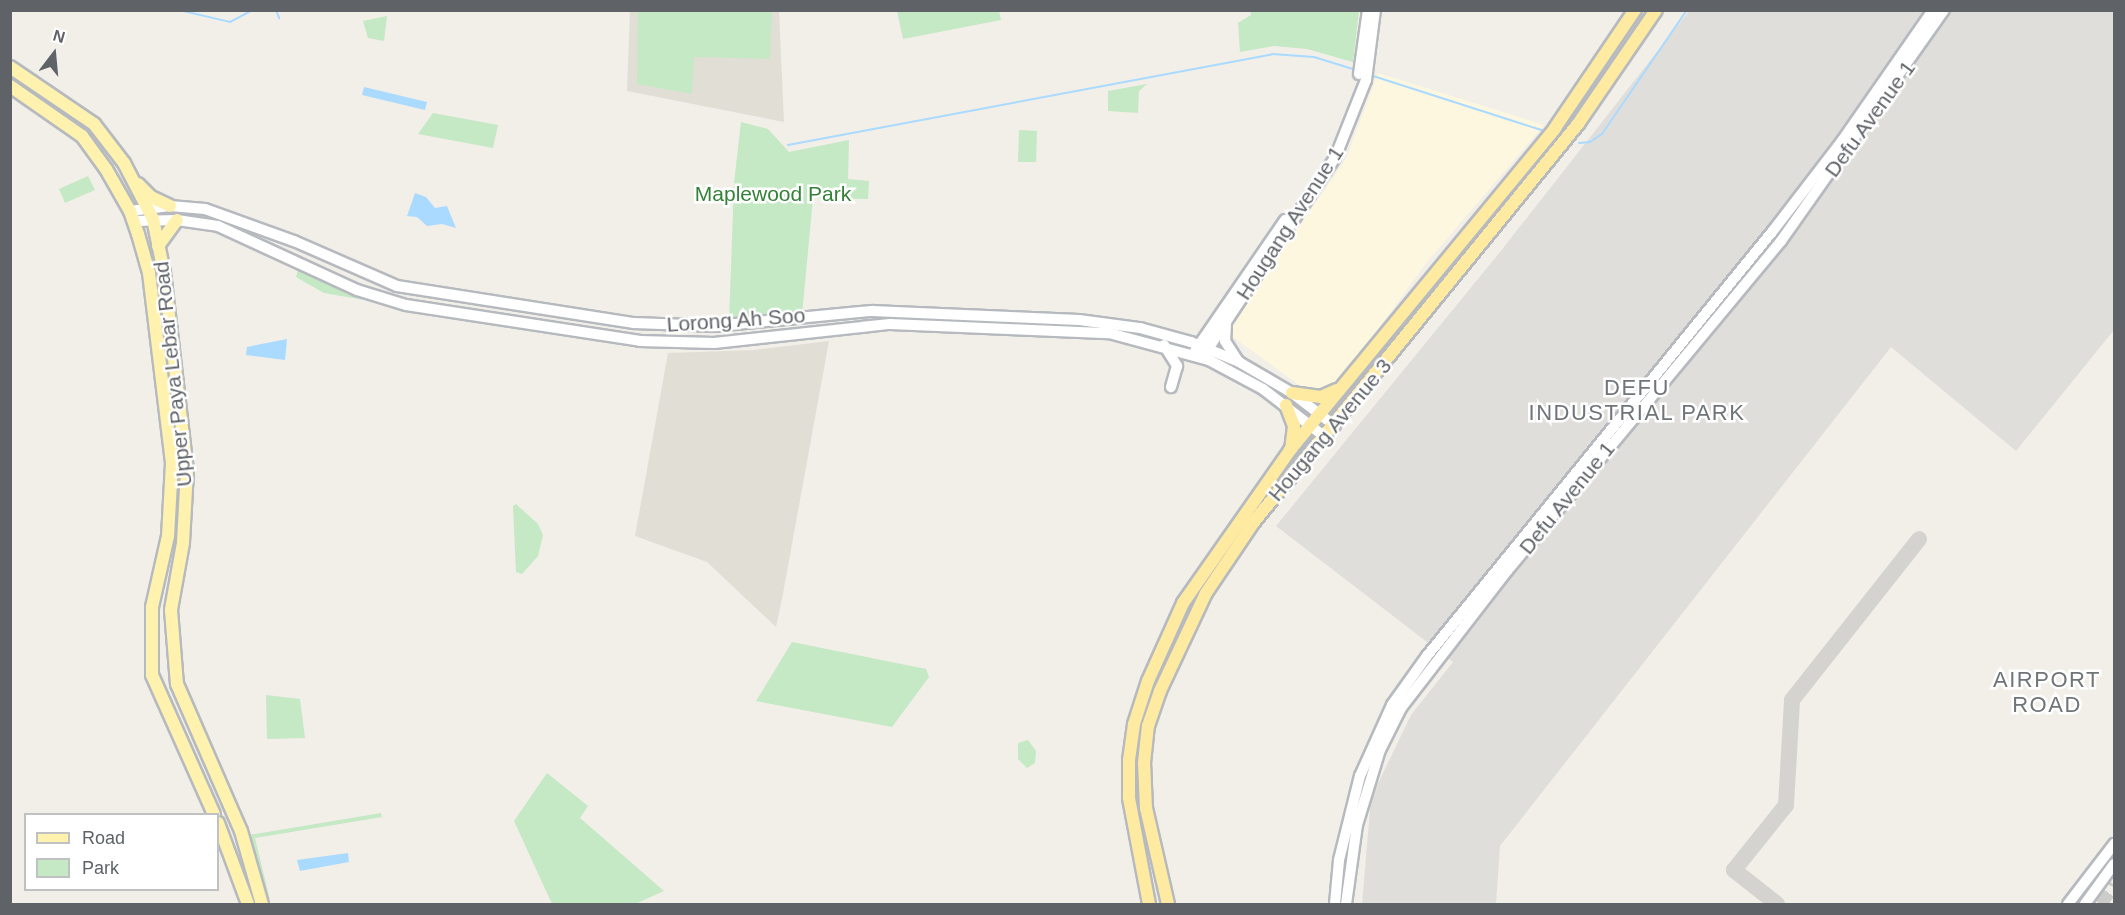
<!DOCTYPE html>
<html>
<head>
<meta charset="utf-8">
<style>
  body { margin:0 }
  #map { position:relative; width:2125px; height:915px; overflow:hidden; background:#f1efe8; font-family:Helvetica,sans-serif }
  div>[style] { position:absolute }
  .commercial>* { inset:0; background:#fef7e0 }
  .industrial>* { inset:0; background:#e0deda }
  .education>* { inset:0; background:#e1ded6 }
  .green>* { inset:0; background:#c5e8c5 }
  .water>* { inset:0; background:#aadaff }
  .stream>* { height:2px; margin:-1px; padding:0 1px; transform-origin:1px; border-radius:1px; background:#aadaff }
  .taxiway>* { height:16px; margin:-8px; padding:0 8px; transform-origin:8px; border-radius:8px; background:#d4d3d0 }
  .motorway-tunnel>* { height:14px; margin-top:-7px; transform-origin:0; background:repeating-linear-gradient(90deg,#ccccc8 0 14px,transparent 0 21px) }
  .roads { filter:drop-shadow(2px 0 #b6babf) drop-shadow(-2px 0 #b6babf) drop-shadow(0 2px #b6babf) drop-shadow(0 -2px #b6babf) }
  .secondary>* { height:10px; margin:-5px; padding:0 5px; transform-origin:5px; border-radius:5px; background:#fff }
  .primary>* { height:12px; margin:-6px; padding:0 6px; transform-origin:6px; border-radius:6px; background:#fff2af }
  .trunk>* { height:12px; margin:-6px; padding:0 6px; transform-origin:6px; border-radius:6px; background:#feeaa1 }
  span { translate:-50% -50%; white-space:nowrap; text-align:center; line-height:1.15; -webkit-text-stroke:5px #fff; paint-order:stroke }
  .street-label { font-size:21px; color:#5f6368 }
  .park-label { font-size:21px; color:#348238 }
  .neighbourhood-label { font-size:22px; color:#70757a; letter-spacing:1.5px }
  .frame { position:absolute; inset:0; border:12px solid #5f6368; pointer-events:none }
  .legend { position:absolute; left:24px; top:813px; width:195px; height:78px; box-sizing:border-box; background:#fff; border:2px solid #bfc1c3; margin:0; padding:8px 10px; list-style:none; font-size:18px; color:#5f6368 }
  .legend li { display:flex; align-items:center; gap:12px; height:30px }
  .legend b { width:30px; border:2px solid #bfc1c3 }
  .north { position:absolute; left:24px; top:24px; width:60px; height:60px; -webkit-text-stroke:4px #fff; paint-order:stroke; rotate:16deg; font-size:16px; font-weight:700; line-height:24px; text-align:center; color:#5f6368 }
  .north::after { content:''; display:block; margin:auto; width:21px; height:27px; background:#5f6368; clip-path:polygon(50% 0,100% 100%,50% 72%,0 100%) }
</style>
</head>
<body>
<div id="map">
  <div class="commercial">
    <div style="clip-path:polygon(1378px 73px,1544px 125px,1427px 262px,1324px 403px,1226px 332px,1346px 159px)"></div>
  </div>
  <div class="industrial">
    <div style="clip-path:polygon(1689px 11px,2114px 11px,2114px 330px,2016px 451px,1891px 347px,1500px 846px,1496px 904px,1362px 904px,1371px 798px,1411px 715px,1453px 662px,1276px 526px,1500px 252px)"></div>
  </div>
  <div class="education">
    <div style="clip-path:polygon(630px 11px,779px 11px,784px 122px,627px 91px)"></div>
    <div style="clip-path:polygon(829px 341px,782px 599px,776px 627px,707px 562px,635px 536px,668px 353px,754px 350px)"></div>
  </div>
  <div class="green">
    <div style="clip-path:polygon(638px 11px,772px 11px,770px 59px,694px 57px,692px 94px,637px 84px)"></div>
    <div style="clip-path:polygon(897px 11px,999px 11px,1001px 20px,903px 39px)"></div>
    <div style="clip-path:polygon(1250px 11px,1359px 11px,1353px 62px,1307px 49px,1274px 46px,1240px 52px,1238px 23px,1251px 15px)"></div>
    <div style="clip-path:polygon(387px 16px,384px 41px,368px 38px,363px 21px)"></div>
    <div style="clip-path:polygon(1147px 84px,1139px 91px,1138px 113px,1108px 111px,1108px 91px)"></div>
    <div style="clip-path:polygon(433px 113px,498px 125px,493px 148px,418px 134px)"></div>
    <div style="clip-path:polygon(741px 122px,768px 129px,789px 152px,849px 140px,848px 179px,869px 181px,868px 199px,813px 198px,802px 315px,729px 323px,734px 183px)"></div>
    <div style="clip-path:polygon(1019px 130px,1037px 131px,1036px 162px,1018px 162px)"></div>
    <div style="clip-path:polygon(88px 176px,95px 190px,65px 203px,59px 189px)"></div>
    <div style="clip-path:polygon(299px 266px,371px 298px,370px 301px,324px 293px,296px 277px)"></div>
    <div style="clip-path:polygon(516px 504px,538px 524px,543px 535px,538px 556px,522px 574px,516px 572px,513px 506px)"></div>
    <div style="clip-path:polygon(792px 642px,926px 669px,929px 677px,892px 727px,756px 701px)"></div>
    <div style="clip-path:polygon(266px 695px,300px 699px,305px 738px,267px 739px)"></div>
    <div style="clip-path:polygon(1028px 740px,1036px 751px,1035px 763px,1027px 768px,1018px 759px,1018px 743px)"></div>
    <div style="clip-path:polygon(547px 773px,588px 806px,580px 818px,664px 891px,635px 904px,552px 904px,514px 821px)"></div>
    <div style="clip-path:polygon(381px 813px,382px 817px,255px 838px,270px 900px,259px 878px,249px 835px)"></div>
  </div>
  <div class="water">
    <div style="clip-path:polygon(364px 87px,427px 102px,425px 110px,362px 95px)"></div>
    <div style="clip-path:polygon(415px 193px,426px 197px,435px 208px,447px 206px,456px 228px,442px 224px,427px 226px,417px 217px,407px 216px)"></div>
    <div style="clip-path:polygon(287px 339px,285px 360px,246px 355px,247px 347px)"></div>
    <div style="clip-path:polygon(348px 853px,349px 862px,300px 871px,297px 860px)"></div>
  </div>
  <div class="stream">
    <div style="left:179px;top:10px;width:52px;rotate:13.2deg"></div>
    <div style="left:230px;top:22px;width:26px;rotate:-28deg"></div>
    <div style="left:276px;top:10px;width:9px;rotate:69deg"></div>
    <div style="left:1370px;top:75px;width:180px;rotate:17.8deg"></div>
    <div style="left:1579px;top:143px;width:11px;rotate:-5deg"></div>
    <div style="left:1590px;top:142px;width:14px;rotate:-34deg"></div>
    <div style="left:1602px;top:134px;width:150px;rotate:-55.6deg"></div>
    <div style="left:788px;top:145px;width:492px;rotate:-10.6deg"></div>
    <div style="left:1272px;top:54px;width:42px;rotate:4.1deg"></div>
    <div style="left:1314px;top:57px;width:44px;rotate:17.2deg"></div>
  </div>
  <div class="taxiway">
    <div style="left:1777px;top:904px;width:55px;rotate:-141.7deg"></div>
    <div style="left:1734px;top:870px;width:83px;rotate:-51.3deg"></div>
    <div style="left:1786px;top:805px;width:105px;rotate:-86.7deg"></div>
    <div style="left:1792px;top:700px;width:205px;rotate:-51.7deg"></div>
  </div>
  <div class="motorway-tunnel">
    <div style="left:2100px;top:904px;width:24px;rotate:-54deg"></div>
  </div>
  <div class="roads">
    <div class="secondary">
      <div style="left:1359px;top:74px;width:65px;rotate:-82deg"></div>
      <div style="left:130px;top:211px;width:40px;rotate:-7.1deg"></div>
      <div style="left:170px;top:206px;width:35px;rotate:5deg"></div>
      <div style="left:205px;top:209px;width:95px;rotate:19.8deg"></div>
      <div style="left:294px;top:241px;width:112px;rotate:23.6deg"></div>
      <div style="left:397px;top:286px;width:240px;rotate:8.9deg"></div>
      <div style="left:634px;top:323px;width:81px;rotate:2.1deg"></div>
      <div style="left:715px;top:326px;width:158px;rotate:-5.5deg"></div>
      <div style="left:872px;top:311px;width:207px;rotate:2.5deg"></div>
      <div style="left:1079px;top:320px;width:62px;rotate:7.5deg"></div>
      <div style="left:1140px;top:328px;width:53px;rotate:15.4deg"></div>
      <div style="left:1191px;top:342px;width:52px;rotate:22.6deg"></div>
      <div style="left:1239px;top:362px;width:61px;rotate:30.3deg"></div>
      <div style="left:1292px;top:393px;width:54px;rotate:37.5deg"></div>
      <div style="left:134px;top:221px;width:43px;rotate:-1.3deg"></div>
      <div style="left:177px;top:220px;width:41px;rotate:8.3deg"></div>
      <div style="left:218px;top:226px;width:153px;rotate:24.7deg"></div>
      <div style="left:357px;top:290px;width:51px;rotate:17deg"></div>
      <div style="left:406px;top:305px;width:237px;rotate:8.7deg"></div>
      <div style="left:640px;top:341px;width:74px;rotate:1.5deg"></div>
      <div style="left:714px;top:343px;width:177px;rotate:-6.2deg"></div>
      <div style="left:890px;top:324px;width:219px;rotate:2.4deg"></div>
      <div style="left:1109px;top:333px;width:104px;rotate:15.1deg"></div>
      <div style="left:1209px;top:360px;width:61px;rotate:28.2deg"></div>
      <div style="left:1263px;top:389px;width:78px;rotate:37.7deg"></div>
      <div style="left:1226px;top:324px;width:17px;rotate:93deg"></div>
      <div style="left:1225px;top:341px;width:24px;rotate:57deg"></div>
      <div style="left:1164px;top:345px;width:25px;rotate:58deg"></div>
      <div style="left:1177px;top:366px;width:22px;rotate:106deg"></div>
      <div style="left:1195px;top:351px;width:159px;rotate:-55.5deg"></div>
      <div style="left:1204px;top:355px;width:237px;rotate:-56.4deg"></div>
      <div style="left:1335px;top:158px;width:84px;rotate:-68.3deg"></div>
      <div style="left:1366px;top:80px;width:71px;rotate:-82.7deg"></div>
      <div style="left:1335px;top:904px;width:44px;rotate:-84.8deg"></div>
      <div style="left:1339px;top:860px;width:87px;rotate:-76deg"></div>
      <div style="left:1360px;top:776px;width:78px;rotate:-65.7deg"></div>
      <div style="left:1392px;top:705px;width:60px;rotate:-54.5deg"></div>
      <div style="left:1427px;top:656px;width:547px;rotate:-50.87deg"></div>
      <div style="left:1772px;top:232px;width:115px;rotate:-52.4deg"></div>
      <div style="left:1842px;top:141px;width:160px;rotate:-55.2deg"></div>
      <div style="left:1346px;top:904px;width:80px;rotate:-82.1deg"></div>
      <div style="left:1357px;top:825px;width:78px;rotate:-73deg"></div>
      <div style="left:1380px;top:750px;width:47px;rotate:-63.4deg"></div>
      <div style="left:1401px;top:708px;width:173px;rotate:-52.3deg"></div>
      <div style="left:1507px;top:571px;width:429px;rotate:-50.3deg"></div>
      <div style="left:1781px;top:241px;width:283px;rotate:-54.8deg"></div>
      <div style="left:2068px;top:904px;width:76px;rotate:-52.5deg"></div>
      <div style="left:2085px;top:904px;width:49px;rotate:-54.1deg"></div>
    </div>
    <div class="primary">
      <div style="left:10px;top:67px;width:102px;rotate:34.2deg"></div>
      <div style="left:94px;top:124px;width:49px;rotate:52.4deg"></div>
      <div style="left:124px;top:163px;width:63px;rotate:62.6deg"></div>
      <div style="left:153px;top:219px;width:54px;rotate:78.3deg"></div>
      <div style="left:164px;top:272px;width:200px;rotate:83.4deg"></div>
      <div style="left:187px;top:471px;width:72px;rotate:93.2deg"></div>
      <div style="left:183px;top:543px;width:68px;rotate:100.2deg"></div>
      <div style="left:171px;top:610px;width:74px;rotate:85.4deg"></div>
      <div style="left:177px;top:684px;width:160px;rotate:66.5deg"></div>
      <div style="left:241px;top:831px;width:76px;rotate:74deg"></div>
      <div style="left:10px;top:86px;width:88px;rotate:34.8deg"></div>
      <div style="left:82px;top:136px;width:41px;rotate:54deg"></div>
      <div style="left:106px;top:169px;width:48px;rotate:60.3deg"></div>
      <div style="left:130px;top:211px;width:24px;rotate:71deg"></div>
      <div style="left:138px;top:234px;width:41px;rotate:74.2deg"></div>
      <div style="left:149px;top:273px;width:191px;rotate:83.1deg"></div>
      <div style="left:172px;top:463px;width:73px;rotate:93.1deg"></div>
      <div style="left:168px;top:536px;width:73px;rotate:102.7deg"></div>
      <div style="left:152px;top:607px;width:68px;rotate:90deg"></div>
      <div style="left:152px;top:675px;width:152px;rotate:66deg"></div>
      <div style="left:138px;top:184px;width:18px;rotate:45deg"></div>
      <div style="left:151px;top:197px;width:21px;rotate:25deg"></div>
      <div style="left:158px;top:246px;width:32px;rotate:-54deg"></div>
      <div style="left:218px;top:823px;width:86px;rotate:69.7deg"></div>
    </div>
    <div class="trunk">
      <div style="left:1292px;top:393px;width:29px;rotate:8deg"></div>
      <div style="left:1321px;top:397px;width:17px;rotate:-24deg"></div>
      <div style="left:1286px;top:405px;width:22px;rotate:69deg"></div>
      <div style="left:1294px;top:426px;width:23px;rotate:97deg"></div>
      <div style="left:1149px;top:904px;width:108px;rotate:-100.7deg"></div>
      <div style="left:1129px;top:798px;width:38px;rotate:-90deg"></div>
      <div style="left:1129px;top:760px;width:36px;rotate:-82deg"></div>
      <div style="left:1134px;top:724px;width:45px;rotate:-72deg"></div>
      <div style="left:1148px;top:681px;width:85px;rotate:-65.8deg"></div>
      <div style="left:1183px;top:603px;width:187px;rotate:-55deg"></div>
      <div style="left:1290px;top:450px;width:417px;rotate:-50.5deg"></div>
      <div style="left:1555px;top:128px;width:143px;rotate:-55.9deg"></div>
      <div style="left:1168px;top:904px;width:98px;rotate:-102.9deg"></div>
      <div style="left:1146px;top:808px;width:45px;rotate:-92.5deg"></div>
      <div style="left:1144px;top:763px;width:37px;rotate:-84deg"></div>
      <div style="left:1148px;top:726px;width:37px;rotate:-71deg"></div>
      <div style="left:1160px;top:691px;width:108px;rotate:-64.9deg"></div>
      <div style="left:1206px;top:593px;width:84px;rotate:-56.1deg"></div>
      <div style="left:1253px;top:523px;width:515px;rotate:-50.84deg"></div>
      <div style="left:1578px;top:124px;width:138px;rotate:-55.6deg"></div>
    </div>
  </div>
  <div class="street-label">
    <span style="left:1870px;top:119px;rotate:-54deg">Defu Avenue 1</span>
    <span style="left:1290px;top:223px;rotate:-57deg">Hougang Avenue 1</span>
    <span style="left:736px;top:320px;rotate:-4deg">Lorong Ah Soo</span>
    <span style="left:173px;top:374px;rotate:-96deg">Upper Paya Lebar Road</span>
    <span style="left:1330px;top:430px;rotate:-50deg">Hougang Avenue 3</span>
    <span style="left:1567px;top:498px;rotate:-51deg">Defu Avenue 1</span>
  </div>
  <div class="park-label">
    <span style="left:773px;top:194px">Maplewood Park</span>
  </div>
  <div class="neighbourhood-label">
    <span style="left:1637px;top:400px">DEFU<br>INDUSTRIAL PARK</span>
    <span style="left:2047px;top:692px">AIRPORT<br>ROAD</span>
  </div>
  <div class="frame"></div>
  <ul class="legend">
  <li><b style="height:8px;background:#fff2af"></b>Road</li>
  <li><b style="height:16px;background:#c5e8c5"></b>Park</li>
  </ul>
  <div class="north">N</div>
</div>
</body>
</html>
